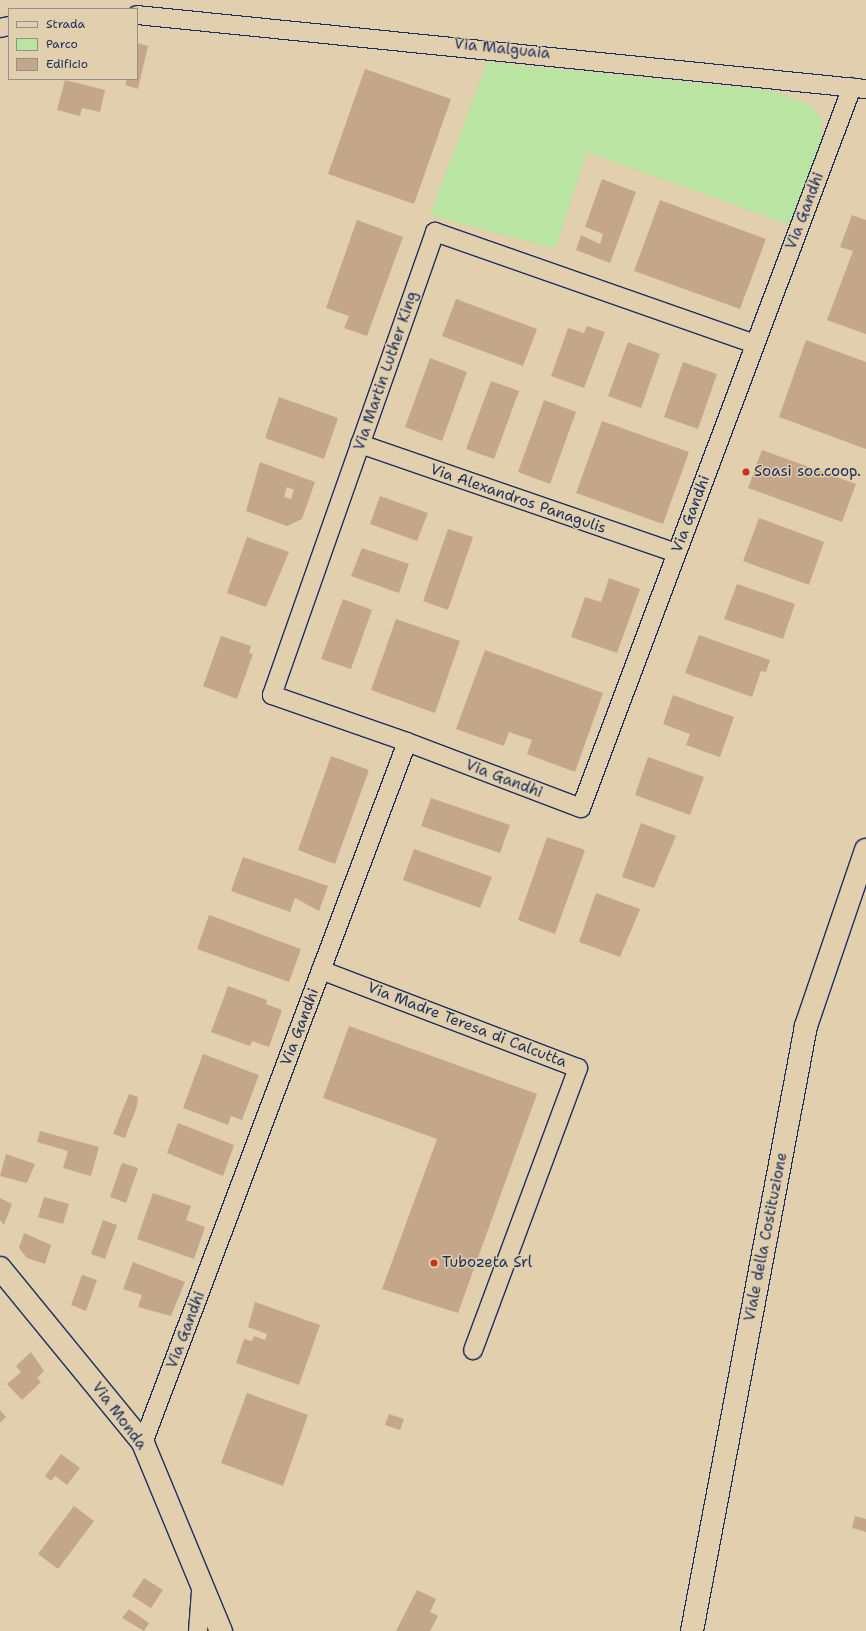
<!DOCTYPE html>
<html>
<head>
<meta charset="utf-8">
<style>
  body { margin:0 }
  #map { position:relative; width:866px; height:1631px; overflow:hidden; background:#e2cfad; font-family:"Shantell Sans",sans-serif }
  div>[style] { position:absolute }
  .green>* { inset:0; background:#b9e4a1 }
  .building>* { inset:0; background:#c4a78a }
  .roads { filter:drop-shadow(1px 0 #1b2f5e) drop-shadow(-1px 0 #1b2f5e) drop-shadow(0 1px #1b2f5e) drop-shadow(0 -1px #1b2f5e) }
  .minor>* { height:18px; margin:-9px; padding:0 9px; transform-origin:9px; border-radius:9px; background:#e2cfad }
  .major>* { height:22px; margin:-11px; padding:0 11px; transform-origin:11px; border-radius:11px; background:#e2cfad }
  .dots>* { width:11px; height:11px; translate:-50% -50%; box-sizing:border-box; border:2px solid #e2cfad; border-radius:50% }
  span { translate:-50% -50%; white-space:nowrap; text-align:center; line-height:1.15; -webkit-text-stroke:3px #e2cfad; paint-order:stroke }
  .street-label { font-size:15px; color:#1b2f5e }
  .poi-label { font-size:15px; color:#1b2f5e }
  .left { translate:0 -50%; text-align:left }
  .legend { position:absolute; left:8px; top:8px; width:130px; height:72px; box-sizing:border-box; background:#e2cfad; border:1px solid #928f8d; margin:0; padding:5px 7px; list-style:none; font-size:12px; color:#1b2f5e }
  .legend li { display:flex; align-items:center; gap:8px; height:20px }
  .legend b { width:20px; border:1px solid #928f8d }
</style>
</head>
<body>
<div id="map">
  <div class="green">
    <div style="clip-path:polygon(487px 62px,773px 91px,811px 106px,822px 120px,822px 144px,790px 225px,587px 152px,555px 249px,430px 215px)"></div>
  </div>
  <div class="building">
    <div style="clip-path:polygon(137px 43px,148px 46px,138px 89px,125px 85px,127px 79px,137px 79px)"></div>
    <div style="clip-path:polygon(365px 69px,451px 99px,414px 204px,328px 174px)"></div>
    <div style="clip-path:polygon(65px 80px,105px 90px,100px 112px,82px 108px,80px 116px,57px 110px)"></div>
    <div style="clip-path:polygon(602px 179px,636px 192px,610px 263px,576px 250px,581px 235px,600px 244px,603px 234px,585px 227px)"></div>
    <div style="clip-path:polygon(660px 200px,766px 239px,740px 309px,634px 271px)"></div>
    <div style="clip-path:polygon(852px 215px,866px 220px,866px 334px,827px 320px,853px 251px,840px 247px)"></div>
    <div style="clip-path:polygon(357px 220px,403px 237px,367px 336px,344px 328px,349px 316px,326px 308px)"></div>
    <div style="clip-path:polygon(456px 299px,537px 329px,523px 366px,442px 336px)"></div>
    <div style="clip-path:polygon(587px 326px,605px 332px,584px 388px,551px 376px,568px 328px,584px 333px)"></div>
    <div style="clip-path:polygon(806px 340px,866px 362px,866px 449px,779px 417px)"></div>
    <div style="clip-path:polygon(628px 342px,660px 354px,641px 408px,608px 396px)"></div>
    <div style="clip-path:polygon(430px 358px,467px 372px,442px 441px,405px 427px)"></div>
    <div style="clip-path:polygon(683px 362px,717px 374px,698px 429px,664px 417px)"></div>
    <div style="clip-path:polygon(491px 381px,519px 391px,494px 459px,466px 449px)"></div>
    <div style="clip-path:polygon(279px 397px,338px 418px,324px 459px,265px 438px)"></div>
    <div style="clip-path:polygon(544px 400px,576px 412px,550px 484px,518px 472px)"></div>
    <div style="clip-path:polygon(602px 421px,689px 452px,663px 524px,576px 493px)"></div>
    <div style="clip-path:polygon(762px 450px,856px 484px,842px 522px,748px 488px)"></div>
    <div style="clip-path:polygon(evenodd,260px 462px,315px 482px,302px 519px,287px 526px,246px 511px,260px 462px,287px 487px,294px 490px,291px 499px,284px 497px,287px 487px)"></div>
    <div style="clip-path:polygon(380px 496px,428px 513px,417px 541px,370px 524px)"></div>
    <div style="clip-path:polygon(759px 518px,824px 542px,809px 585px,743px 561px)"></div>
    <div style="clip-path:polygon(448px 529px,473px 537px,448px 610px,423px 601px)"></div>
    <div style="clip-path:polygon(247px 537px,289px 552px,266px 607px,227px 593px)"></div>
    <div style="clip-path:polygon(362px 548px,409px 564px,399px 593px,351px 576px)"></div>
    <div style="clip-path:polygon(609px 578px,640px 589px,617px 653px,571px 637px,585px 597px,601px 602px)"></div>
    <div style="clip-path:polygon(737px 584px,795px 604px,783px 639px,724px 619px)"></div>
    <div style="clip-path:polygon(343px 599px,372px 610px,351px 669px,321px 659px)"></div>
    <div style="clip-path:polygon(396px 619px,460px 641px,435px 713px,371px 690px)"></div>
    <div style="clip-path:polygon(699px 635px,770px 660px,766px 672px,761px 671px,752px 697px,685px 673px)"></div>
    <div style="clip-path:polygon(221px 636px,251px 646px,249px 653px,253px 654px,237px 699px,203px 686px)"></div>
    <div style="clip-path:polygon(485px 650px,603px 693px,575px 772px,527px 754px,532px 740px,509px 732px,504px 746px,456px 729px)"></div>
    <div style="clip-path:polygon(673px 695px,734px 717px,720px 757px,686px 745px,690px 734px,663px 724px)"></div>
    <div style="clip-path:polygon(331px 756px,369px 770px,335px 864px,298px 850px)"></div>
    <div style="clip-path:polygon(648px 757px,704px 777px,690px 815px,635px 795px)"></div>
    <div style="clip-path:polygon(431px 798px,510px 825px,500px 853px,421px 826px)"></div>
    <div style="clip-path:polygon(641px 823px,676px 836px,654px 888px,622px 877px)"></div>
    <div style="clip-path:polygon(547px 837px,585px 850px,555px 934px,518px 920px)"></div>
    <div style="clip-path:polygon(414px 849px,492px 877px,480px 908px,403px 880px)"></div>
    <div style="clip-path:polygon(243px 857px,328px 886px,319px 911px,295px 898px,290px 912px,231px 891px)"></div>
    <div style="clip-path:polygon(596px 893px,640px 909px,620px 957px,579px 942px)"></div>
    <div style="clip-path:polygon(209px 915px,301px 949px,289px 982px,197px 949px)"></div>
    <div style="clip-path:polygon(228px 986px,267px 1000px,266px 1004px,282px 1010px,269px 1047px,252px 1041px,250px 1046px,211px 1032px)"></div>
    <div style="clip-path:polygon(349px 1026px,537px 1094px,458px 1313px,382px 1289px,437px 1139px,323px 1098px)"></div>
    <div style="clip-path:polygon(203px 1054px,259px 1075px,242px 1120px,231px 1116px,228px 1125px,183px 1108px)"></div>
    <div style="clip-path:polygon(129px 1094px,138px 1097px,137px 1106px,125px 1138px,113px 1134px)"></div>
    <div style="clip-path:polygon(178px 1123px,234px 1145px,223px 1176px,167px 1153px)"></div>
    <div style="clip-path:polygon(40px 1131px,99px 1147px,91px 1176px,63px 1168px,68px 1151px,37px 1142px)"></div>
    <div style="clip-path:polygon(6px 1154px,35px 1164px,27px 1183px,0 1176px)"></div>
    <div style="clip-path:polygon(122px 1163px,138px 1168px,126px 1203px,110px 1197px)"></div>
    <div style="clip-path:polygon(153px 1193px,191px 1206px,186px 1220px,205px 1227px,194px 1259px,137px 1239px)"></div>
    <div style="clip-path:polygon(44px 1197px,69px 1204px,63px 1224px,38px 1217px)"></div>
    <div style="clip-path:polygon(0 1198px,12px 1204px,4px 1225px,0 1220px)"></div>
    <div style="clip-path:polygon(103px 1220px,117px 1225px,105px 1259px,91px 1254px)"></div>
    <div style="clip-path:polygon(24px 1233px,51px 1245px,45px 1264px,27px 1258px,19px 1248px)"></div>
    <div style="clip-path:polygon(133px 1262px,185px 1282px,171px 1316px,138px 1307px,142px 1295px,123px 1289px)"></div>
    <div style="clip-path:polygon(82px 1275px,97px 1280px,86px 1311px,71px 1305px)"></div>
    <div style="clip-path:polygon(255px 1302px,320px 1325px,299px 1385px,236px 1363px,244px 1339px,252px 1341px,254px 1336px,265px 1340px,267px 1334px,248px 1327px)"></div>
    <div style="clip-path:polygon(31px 1352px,44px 1371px,37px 1378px,41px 1382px,22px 1400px,7px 1384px,21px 1372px,16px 1366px)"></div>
    <div style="clip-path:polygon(247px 1393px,308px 1415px,283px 1486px,221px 1463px)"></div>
    <div style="clip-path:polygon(0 1410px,6px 1417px,0 1423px)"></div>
    <div style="clip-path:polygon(389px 1414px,404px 1419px,400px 1430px,385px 1425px)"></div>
    <div style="clip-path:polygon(61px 1454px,80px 1468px,67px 1485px,55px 1476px,51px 1481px,45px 1476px)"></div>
    <div style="clip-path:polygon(74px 1506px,94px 1521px,58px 1569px,38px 1554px)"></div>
    <div style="clip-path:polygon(855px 1516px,866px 1519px,866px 1532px,852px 1528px)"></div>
    <div style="clip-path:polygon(144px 1578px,163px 1590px,151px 1608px,132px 1596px)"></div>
    <div style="clip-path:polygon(417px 1590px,436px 1599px,430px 1612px,438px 1616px,430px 1631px,396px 1631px)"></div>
    <div style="clip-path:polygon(129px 1609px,149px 1623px,144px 1631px,122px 1618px)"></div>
  </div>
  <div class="roads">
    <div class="minor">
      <div style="left:137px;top:15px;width:733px;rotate:5.8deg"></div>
      <div style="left:0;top:28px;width:9px;rotate:-13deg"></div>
      <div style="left:360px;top:444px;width:334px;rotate:19deg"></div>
      <div style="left:407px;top:742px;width:143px;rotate:-160.8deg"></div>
      <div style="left:272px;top:695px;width:491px;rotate:-70.6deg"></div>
      <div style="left:435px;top:232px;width:339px;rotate:19.3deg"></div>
      <div style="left:321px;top:970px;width:275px;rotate:20.9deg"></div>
      <div style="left:578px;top:1068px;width:301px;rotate:110.4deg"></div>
      <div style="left:143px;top:1443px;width:749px;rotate:-69.36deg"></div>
      <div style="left:407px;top:742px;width:186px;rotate:20.8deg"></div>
      <div style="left:581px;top:808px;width:770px;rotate:-69.4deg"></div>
      <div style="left:198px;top:1631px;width:40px;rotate:-85.7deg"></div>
    </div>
    <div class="major">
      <div style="left:0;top:1268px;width:226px;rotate:50.7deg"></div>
      <div style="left:143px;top:1443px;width:204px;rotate:67.5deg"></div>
      <div style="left:692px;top:1631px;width:616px;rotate:-79.33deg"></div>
      <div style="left:806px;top:1026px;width:186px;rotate:-71.2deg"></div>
    </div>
  </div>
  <div class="dots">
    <div style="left:746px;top:472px;background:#c8321e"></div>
    <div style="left:434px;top:1263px;background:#c8321e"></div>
  </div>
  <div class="street-label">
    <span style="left:502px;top:49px;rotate:6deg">Via Malguaia</span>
    <span style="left:805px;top:211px;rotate:-69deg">Via Gandhi</span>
    <span style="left:386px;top:371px;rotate:-71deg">Via Martin Luther King</span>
    <span style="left:518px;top:499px;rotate:19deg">Via Alexandros Panagulis</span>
    <span style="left:691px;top:514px;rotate:-69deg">Via Gandhi</span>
    <span style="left:504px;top:779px;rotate:21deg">Via Gandhi</span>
    <span style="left:467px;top:1025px;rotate:21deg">Via Madre Teresa di Calcutta</span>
    <span style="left:300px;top:1027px;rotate:-69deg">Via Gandhi</span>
    <span style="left:766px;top:1237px;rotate:-79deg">Viale della Costituzione</span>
    <span style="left:186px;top:1330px;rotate:-69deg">Via Gandhi</span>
    <span style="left:119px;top:1416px;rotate:53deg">Via Monda</span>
  </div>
  <div class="poi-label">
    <span class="left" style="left:754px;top:472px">Soasi soc.coop.</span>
    <span class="left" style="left:442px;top:1263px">Tubozeta Srl</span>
  </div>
  <ul class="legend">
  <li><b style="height:5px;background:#e2cfad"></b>Strada</li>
  <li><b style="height:11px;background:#b9e4a1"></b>Parco</li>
  <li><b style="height:11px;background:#c4a78a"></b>Edificio</li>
  </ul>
</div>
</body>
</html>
